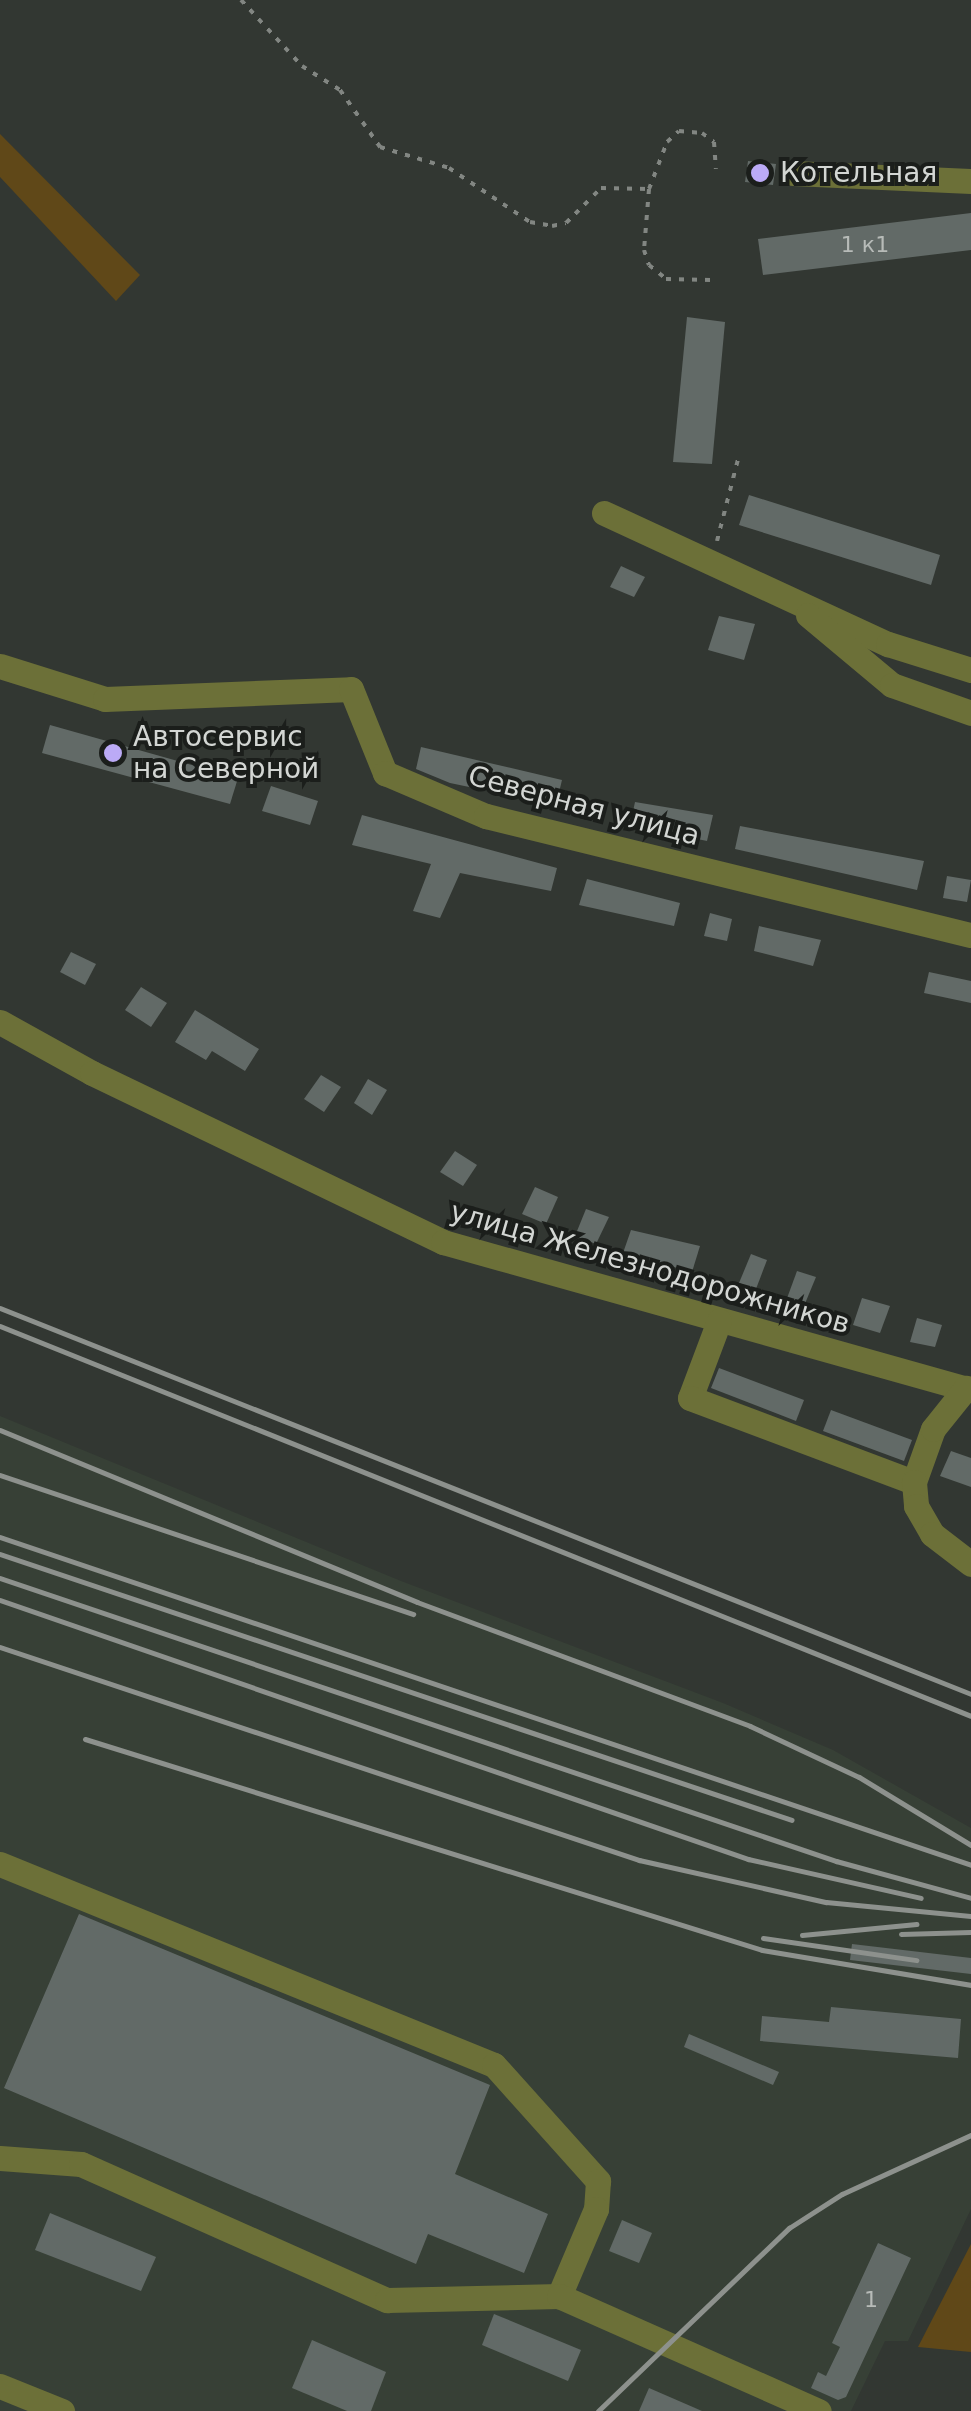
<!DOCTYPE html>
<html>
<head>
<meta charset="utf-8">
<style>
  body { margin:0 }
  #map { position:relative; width:971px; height:2411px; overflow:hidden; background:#323732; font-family:"DejaVu Sans",sans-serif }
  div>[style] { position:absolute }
  .built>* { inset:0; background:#374036 }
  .green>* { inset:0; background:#604818 }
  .building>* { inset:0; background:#626a67 }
  .path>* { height:4px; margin-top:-2px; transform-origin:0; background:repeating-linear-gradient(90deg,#828682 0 5px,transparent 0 13px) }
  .minor>* { height:25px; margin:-12.5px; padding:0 12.5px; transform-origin:12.5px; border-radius:12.5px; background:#6c7038 }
  .rail>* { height:5px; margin:-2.5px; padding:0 2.5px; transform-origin:2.5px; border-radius:2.5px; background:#8d918d }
  .dots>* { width:28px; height:28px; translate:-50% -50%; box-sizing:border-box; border:5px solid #1b1e1b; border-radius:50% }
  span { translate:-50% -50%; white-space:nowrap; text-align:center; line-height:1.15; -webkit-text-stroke:8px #1b1e1b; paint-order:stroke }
  .number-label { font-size:22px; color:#b7bbb8 }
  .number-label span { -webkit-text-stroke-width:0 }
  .poi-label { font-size:28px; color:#d3d6d3 }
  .left { translate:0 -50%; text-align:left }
  .street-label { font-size:28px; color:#d3d6d3 }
</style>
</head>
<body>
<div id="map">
  <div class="built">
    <div style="clip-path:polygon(0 1416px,401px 1581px,723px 1703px,833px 1750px,971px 1828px,971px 2209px,908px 2341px,885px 2341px,851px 2411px,0 2411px)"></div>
  </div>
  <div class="green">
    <div style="clip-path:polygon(0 134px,140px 275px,116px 301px,0 177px)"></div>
    <div style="clip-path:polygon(971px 2244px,971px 2352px,918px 2347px)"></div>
  </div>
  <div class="building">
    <div style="clip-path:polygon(748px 161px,776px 164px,773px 185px,745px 182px)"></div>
    <div style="clip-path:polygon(971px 213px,971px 250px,763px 275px,758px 239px)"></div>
    <div style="clip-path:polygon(687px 317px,725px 322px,712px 464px,673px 462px)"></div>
    <div style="clip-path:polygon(749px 495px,940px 555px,931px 585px,739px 525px)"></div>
    <div style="clip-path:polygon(621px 566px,645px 577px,634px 597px,610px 587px)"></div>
    <div style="clip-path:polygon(719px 616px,755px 624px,744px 660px,708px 650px)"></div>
    <div style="clip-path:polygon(50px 725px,238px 778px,230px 804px,42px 753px)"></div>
    <div style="clip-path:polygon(421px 747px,562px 780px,556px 805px,450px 783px,416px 769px)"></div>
    <div style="clip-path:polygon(271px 786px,318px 801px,310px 825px,262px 811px)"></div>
    <div style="clip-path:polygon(635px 802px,713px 815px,707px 841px,630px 825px)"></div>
    <div style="clip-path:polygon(362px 815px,557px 868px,551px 891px,460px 873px,440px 918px,413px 911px,431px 864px,352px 845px)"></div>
    <div style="clip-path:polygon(740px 826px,924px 861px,917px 890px,735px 849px)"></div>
    <div style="clip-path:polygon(947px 876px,971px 880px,967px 902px,943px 898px)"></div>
    <div style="clip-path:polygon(587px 879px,680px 903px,674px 926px,579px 905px)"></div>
    <div style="clip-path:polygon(710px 913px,732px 919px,727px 941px,704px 936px)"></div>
    <div style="clip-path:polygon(759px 926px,821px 940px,813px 966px,754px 951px)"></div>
    <div style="clip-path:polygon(71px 952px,96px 964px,85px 985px,60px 972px)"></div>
    <div style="clip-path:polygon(929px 972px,971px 981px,971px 1003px,924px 993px)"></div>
    <div style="clip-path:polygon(141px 987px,167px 1003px,151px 1027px,125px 1010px)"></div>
    <div style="clip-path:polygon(195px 1010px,259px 1049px,245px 1071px,212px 1051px,206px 1060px,175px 1042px)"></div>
    <div style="clip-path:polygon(321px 1075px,341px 1087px,324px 1112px,304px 1099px)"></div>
    <div style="clip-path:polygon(368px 1079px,387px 1090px,372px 1115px,354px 1103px)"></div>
    <div style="clip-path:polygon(455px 1151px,477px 1165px,463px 1186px,440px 1172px)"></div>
    <div style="clip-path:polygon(535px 1187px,558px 1197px,546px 1224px,522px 1214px)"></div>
    <div style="clip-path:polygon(586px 1209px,609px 1217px,596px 1244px,575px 1236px)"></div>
    <div style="clip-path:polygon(631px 1230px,700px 1246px,692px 1272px,623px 1253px)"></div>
    <div style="clip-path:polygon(751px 1254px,767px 1260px,756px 1289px,739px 1283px)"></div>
    <div style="clip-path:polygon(797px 1271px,816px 1277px,804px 1306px,786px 1301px)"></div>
    <div style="clip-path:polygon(862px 1298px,890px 1306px,880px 1333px,853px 1325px)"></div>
    <div style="clip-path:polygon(917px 1318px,942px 1325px,935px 1347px,910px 1342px)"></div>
    <div style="clip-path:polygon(719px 1368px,804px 1400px,796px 1421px,711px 1388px)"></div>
    <div style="clip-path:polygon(831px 1410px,912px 1440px,904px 1461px,823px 1431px)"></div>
    <div style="clip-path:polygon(951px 1451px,971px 1458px,971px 1487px,940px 1476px)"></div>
    <div style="clip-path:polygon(79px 1914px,490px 2085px,455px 2174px,548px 2214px,524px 2273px,428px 2234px,416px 2264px,4px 2088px)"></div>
    <div style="clip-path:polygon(852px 1944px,971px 1958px,971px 1974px,850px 1960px)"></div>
    <div style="clip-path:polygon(831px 2007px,961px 2019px,958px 2058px,760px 2041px,762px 2016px,829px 2022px)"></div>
    <div style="clip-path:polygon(689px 2034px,779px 2072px,773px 2085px,684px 2047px)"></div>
    <div style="clip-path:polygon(50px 2213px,156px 2257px,141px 2291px,35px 2250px)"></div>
    <div style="clip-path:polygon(622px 2220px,652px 2233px,639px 2263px,609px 2251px)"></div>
    <div style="clip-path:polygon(878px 2243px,911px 2258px,846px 2397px,838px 2400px,811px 2388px,818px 2372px,826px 2376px,840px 2347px,832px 2343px)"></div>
    <div style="clip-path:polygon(494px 2314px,581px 2350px,568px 2381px,482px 2345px)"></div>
    <div style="clip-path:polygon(312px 2340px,386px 2372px,371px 2411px,347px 2411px,292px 2388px)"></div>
    <div style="clip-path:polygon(649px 2388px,702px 2411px,639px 2411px)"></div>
  </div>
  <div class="path">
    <div style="left:241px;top:0;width:90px;rotate:47.3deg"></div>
    <div style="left:302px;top:66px;width:45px;rotate:32.3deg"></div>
    <div style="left:340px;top:90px;width:70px;rotate:54.9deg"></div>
    <div style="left:380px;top:147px;width:72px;rotate:16.9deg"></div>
    <div style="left:449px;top:168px;width:97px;rotate:33.7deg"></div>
    <div style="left:530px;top:222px;width:22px;rotate:10deg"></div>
    <div style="left:552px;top:226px;width:14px;rotate:-12deg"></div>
    <div style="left:566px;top:223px;width:49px;rotate:-45deg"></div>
    <div style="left:601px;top:188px;width:48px;rotate:1.2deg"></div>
    <div style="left:649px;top:189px;width:61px;rotate:94.7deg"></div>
    <div style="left:644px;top:250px;width:16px;rotate:72deg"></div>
    <div style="left:649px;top:265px;width:22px;rotate:39deg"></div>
    <div style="left:666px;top:279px;width:45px;rotate:1.3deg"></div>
    <div style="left:649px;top:189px;width:50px;rotate:-69deg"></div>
    <div style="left:667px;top:142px;width:16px;rotate:-43deg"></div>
    <div style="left:679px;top:131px;width:23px;rotate:5deg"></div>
    <div style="left:702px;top:133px;width:15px;rotate:37deg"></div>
    <div style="left:714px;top:142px;width:27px;rotate:86deg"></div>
    <div style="left:717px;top:541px;width:85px;rotate:-75.6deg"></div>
  </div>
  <div class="minor">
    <div style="left:793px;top:173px;width:178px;rotate:2.6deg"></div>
    <div style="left:604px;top:513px;width:313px;rotate:24.8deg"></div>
    <div style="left:888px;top:644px;width:87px;rotate:17.4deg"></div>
    <div style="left:808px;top:615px;width:109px;rotate:39.8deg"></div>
    <div style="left:892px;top:685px;width:84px;rotate:19.5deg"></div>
    <div style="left:0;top:666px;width:110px;rotate:17.4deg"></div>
    <div style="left:105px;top:699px;width:246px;rotate:-2.3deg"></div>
    <div style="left:351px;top:689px;width:91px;rotate:68deg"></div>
    <div style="left:385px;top:773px;width:110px;rotate:23.1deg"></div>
    <div style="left:486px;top:816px;width:499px;rotate:13.8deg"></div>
    <div style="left:0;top:1022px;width:105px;rotate:29deg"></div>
    <div style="left:92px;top:1073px;width:390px;rotate:25.7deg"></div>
    <div style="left:443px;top:1242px;width:548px;rotate:15.66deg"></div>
    <div style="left:719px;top:1321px;width:82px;rotate:110.6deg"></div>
    <div style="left:690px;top:1398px;width:239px;rotate:20.6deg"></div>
    <div style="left:914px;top:1482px;width:56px;rotate:-70.3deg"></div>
    <div style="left:933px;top:1429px;width:53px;rotate:-51.2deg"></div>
    <div style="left:914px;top:1482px;width:24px;rotate:85deg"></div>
    <div style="left:916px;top:1506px;width:32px;rotate:60deg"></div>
    <div style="left:932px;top:1534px;width:49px;rotate:37.6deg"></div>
    <div style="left:0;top:1864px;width:533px;rotate:22.14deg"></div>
    <div style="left:494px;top:2065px;width:156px;rotate:48.1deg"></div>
    <div style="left:598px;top:2181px;width:28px;rotate:94deg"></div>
    <div style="left:596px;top:2209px;width:95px;rotate:113deg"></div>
    <div style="left:0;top:2158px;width:81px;rotate:4.2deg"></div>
    <div style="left:81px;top:2164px;width:335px;rotate:24deg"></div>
    <div style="left:387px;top:2300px;width:172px;rotate:-1.3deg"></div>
    <div style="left:559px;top:2296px;width:284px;rotate:23.9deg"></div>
    <div style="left:0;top:2386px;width:67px;rotate:22deg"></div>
  </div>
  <div class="rail">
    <div style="left:0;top:1308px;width:1045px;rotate:21.68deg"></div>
    <div style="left:0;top:1326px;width:1046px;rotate:21.88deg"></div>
    <div style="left:0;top:1430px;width:451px;rotate:22.4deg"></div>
    <div style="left:417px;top:1602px;width:355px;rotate:20.4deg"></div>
    <div style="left:750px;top:1726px;width:120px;rotate:25.1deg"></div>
    <div style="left:859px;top:1777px;width:131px;rotate:31.3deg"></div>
    <div style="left:0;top:1475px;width:436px;rotate:18.6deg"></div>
    <div style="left:0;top:1537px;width:1025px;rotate:18.66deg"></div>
    <div style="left:0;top:1554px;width:835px;rotate:18.57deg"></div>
    <div style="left:0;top:1578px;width:883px;rotate:18.7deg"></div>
    <div style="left:836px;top:1861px;width:140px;rotate:15.3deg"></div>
    <div style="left:0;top:1600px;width:792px;rotate:19.1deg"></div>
    <div style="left:748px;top:1859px;width:177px;rotate:12.7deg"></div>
    <div style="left:0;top:1647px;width:674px;rotate:18.43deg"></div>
    <div style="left:639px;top:1860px;width:192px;rotate:12.7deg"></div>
    <div style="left:826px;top:1902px;width:146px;rotate:5.5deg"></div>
    <div style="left:85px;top:1739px;width:709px;rotate:17.31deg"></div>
    <div style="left:762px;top:1950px;width:212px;rotate:9.5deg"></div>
    <div style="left:901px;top:1934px;width:70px;rotate:-1.6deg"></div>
    <div style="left:802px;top:1935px;width:115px;rotate:-5.5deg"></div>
    <div style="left:763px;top:1938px;width:155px;rotate:8.2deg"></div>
    <div style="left:598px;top:2411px;width:265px;rotate:-43.8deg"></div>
    <div style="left:789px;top:2228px;width:63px;rotate:-32.7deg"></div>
    <div style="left:842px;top:2194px;width:142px;rotate:-24.6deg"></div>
  </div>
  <div class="dots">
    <div style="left:760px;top:173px;background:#bbaaf6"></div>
    <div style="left:113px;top:753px;background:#bbaaf6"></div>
  </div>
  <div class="number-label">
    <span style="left:865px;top:245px">1 к1</span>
    <span style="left:871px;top:2300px">1</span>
  </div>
  <div class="poi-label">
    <span class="left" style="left:780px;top:173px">Котельная</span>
    <span class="left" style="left:133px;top:753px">Автосервис<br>на Северной</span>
  </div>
  <div class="street-label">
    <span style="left:584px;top:806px;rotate:15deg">Северная улица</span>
    <span style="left:650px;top:1268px;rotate:16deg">улица Железнодорожников</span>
  </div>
</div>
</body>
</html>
